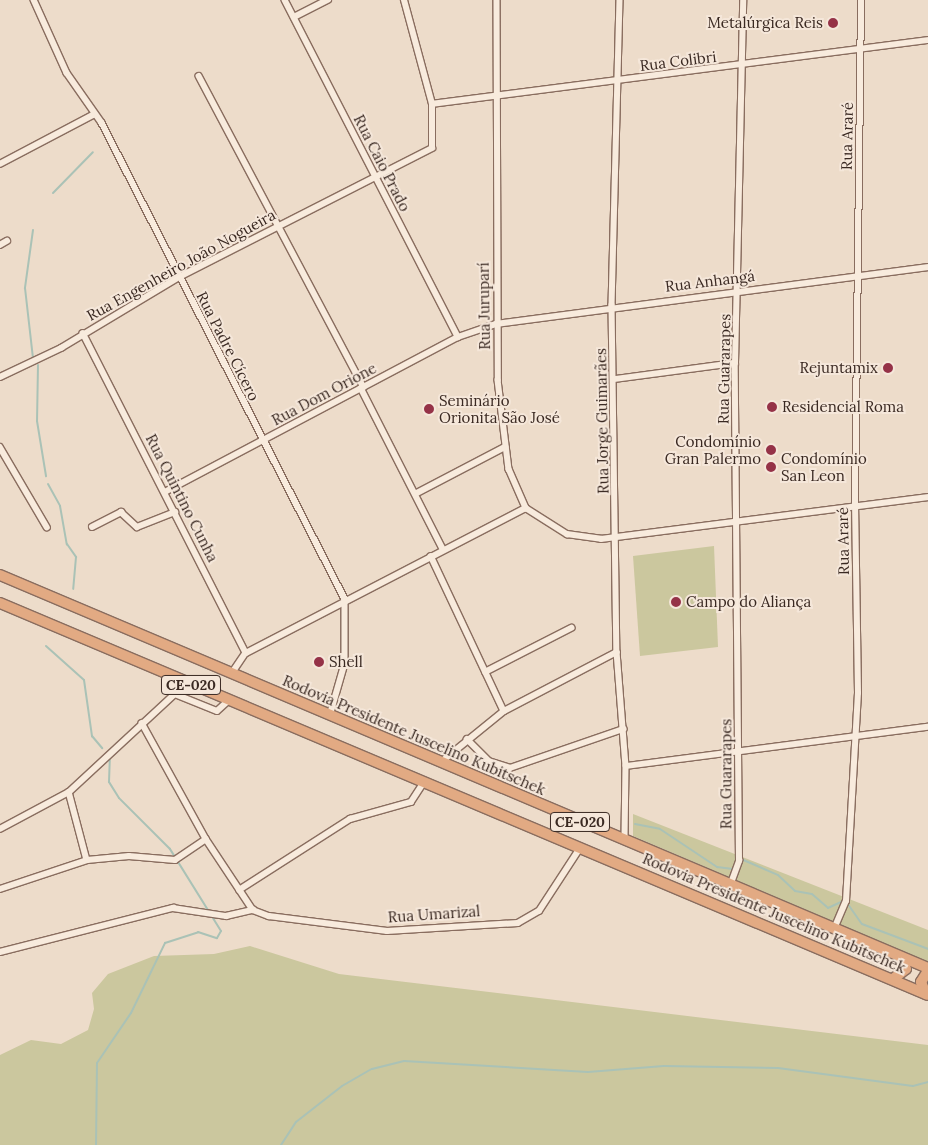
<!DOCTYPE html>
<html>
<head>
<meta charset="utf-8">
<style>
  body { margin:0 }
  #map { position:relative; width:928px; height:1145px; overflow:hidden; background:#eddcca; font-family:Lora,serif }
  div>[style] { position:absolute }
  .green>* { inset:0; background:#cbc79e }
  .stream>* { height:2px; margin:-1px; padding:0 1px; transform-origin:1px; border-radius:1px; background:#aac2b6 }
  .roads { filter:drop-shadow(1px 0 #896d5f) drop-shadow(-1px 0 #896d5f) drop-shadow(0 1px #896d5f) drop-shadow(0 -1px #896d5f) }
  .minor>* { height:5.5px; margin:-2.75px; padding:0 2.75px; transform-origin:2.75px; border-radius:2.75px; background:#f8ebdd }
  .trunk>* { height:10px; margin:-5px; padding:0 5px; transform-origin:5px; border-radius:5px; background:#e2aa83 }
  .dots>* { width:14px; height:14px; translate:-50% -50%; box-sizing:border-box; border:2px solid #f5e7da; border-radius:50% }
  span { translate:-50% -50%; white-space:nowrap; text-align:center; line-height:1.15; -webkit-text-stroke:4px #f5e7da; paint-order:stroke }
  .shield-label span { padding:1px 4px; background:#f5e7da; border:1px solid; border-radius:4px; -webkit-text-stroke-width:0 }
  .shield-label { font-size:14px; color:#3a2922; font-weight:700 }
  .poi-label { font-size:15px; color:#3a2922 }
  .right { translate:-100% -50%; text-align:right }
  .left { translate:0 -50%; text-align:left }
  .street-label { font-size:15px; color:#3a2922 }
</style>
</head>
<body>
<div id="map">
  <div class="green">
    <div style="clip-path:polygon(714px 546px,718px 647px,640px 656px,633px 556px)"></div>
    <div style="clip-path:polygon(633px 814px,928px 930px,928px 962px,633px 836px)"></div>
    <div style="clip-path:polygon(250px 946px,339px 974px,928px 1045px,928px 1145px,0 1145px,0 1055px,31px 1040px,61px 1044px,88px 1030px,94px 1009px,92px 993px,108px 974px,154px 956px,214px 954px)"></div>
  </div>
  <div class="stream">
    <div style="left:53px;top:193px;width:57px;rotate:-45.7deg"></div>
    <div style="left:33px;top:230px;width:59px;rotate:97.9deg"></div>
    <div style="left:25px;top:288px;width:70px;rotate:83.5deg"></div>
    <div style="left:38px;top:365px;width:56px;rotate:91deg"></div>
    <div style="left:37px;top:421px;width:56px;rotate:80.7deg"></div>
    <div style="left:48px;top:484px;width:25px;rotate:61deg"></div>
    <div style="left:60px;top:506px;width:39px;rotate:80deg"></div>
    <div style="left:67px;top:544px;width:16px;rotate:55deg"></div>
    <div style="left:76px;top:557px;width:32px;rotate:95deg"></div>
    <div style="left:46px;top:646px;width:51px;rotate:41.8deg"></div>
    <div style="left:84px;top:680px;width:57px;rotate:81.9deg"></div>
    <div style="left:92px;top:736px;width:16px;rotate:50deg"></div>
    <div style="left:635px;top:824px;width:25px;rotate:11deg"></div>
    <div style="left:660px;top:829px;width:69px;rotate:33.7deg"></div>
    <div style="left:717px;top:867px;width:16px;rotate:7deg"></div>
    <div style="left:733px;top:869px;width:10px;rotate:-66deg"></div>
    <div style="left:741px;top:859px;width:40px;rotate:23.4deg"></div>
    <div style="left:778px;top:875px;width:23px;rotate:43deg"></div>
    <div style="left:795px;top:891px;width:17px;rotate:10deg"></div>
    <div style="left:812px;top:894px;width:21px;rotate:41deg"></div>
    <div style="left:828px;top:908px;width:19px;rotate:-25deg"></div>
    <div style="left:845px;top:900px;width:29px;rotate:55deg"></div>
    <div style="left:862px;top:924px;width:71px;rotate:20.7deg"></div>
    <div style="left:96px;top:1145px;width:82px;rotate:-89.3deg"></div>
    <div style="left:97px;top:1063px;width:60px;rotate:-55.8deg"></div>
    <div style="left:131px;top:1013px;width:78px;rotate:-64.1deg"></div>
    <div style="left:165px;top:943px;width:35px;rotate:-18deg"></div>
    <div style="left:198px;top:932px;width:20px;rotate:18deg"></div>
    <div style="left:217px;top:938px;width:8px;rotate:-60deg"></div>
    <div style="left:221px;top:931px;width:97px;rotate:-121.9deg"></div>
    <div style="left:170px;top:849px;width:72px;rotate:-135deg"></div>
    <div style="left:119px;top:798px;width:19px;rotate:-122deg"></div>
    <div style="left:109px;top:782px;width:26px;rotate:-88deg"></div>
    <div style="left:281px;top:1145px;width:27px;rotate:-57deg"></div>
    <div style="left:296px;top:1122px;width:58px;rotate:-38deg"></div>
    <div style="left:342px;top:1086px;width:34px;rotate:-30deg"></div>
    <div style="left:372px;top:1069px;width:33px;rotate:-14deg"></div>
    <div style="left:404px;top:1061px;width:184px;rotate:3.4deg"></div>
    <div style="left:588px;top:1072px;width:76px;rotate:-4.5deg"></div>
    <div style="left:664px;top:1066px;width:114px;rotate:1deg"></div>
    <div style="left:778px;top:1068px;width:136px;rotate:7.6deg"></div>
    <div style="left:913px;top:1086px;width:16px;rotate:-15deg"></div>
  </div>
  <div class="roads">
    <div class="minor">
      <div style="left:34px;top:0;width:80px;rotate:65.7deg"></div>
      <div style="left:67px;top:73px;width:61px;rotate:55deg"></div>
      <div style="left:102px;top:123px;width:534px;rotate:62.96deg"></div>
      <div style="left:345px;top:599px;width:65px;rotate:90deg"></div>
      <div style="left:345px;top:664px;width:54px;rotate:106.1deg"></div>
      <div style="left:285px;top:0;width:379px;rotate:62.8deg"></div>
      <div style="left:497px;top:0;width:380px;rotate:89.8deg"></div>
      <div style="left:498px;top:380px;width:90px;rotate:83deg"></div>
      <div style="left:509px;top:469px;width:43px;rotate:66.4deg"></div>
      <div style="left:526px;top:508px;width:49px;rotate:32.4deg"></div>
      <div style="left:567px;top:534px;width:34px;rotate:8deg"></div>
      <div style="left:601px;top:539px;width:330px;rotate:-7.3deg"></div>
      <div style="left:620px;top:0;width:305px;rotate:91.5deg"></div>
      <div style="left:612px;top:305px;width:347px;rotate:89.2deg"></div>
      <div style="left:617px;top:652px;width:114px;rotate:85.5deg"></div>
      <div style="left:626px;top:766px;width:74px;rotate:90.8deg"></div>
      <div style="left:294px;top:17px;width:38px;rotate:-27deg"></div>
      <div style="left:199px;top:76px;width:352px;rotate:62.1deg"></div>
      <div style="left:432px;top:104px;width:500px;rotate:-7.35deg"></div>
      <div style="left:0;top:164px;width:105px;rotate:-27.8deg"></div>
      <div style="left:0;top:245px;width:8px;rotate:-30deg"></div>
      <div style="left:83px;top:333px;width:359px;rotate:63deg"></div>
      <div style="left:246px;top:653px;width:25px;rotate:124deg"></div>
      <div style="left:0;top:377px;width:68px;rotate:-25.4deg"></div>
      <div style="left:61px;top:348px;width:138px;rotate:-31deg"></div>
      <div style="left:179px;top:277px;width:284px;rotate:-27deg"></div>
      <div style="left:432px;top:148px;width:44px;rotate:-90deg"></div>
      <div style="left:432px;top:104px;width:108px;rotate:-105.1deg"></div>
      <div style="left:615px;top:379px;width:121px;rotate:-7.6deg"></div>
      <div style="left:361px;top:388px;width:181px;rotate:63deg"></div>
      <div style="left:0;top:447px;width:93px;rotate:59.6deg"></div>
      <div style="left:165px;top:492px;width:331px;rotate:-27.9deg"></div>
      <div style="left:458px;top:337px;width:40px;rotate:-18.9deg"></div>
      <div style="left:496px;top:324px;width:436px;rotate:-7.5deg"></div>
      <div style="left:415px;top:494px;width:102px;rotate:-27.6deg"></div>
      <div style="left:92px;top:527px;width:33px;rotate:-27deg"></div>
      <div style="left:121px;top:512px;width:22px;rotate:43deg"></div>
      <div style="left:137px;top:527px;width:41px;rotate:-21.5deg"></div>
      <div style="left:431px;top:556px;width:171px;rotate:64.8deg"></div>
      <div style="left:246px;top:653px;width:315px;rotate:-27.4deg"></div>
      <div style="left:485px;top:672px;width:97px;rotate:-27.1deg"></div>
      <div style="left:142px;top:723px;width:132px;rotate:61.1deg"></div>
      <div style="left:206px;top:839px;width:85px;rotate:56.5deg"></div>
      <div style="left:467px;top:739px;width:31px;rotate:45deg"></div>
      <div style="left:489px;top:761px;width:22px;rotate:18deg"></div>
      <div style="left:510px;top:768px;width:120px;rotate:-19deg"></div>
      <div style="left:440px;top:763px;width:82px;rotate:-39.1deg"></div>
      <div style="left:504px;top:711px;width:127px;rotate:-27.6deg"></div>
      <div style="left:626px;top:766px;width:305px;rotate:-7.4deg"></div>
      <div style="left:69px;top:792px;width:70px;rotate:75.2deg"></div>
      <div style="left:0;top:829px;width:78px;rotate:-28.2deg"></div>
      <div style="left:69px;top:792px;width:144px;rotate:-42.8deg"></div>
      <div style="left:175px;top:694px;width:45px;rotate:22deg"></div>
      <div style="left:217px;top:711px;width:15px;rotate:-42deg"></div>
      <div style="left:730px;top:886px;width:27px;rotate:-70deg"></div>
      <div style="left:739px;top:861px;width:498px;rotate:-90.5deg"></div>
      <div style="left:735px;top:363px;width:363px;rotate:-88.7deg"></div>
      <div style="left:0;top:889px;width:92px;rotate:-18.4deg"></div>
      <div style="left:87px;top:860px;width:42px;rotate:-5.4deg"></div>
      <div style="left:129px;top:856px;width:46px;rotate:5deg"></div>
      <div style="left:175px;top:860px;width:37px;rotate:-34deg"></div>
      <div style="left:239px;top:890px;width:132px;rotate:-32.6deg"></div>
      <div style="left:350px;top:819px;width:63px;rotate:-15.6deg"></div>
      <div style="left:411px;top:802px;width:24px;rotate:-57deg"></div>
      <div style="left:834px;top:929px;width:30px;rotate:-67deg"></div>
      <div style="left:846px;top:901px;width:208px;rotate:-86.7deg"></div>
      <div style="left:858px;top:693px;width:187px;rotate:-90.9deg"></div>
      <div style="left:855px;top:506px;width:506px;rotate:-89.32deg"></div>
      <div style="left:0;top:952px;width:179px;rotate:-14.3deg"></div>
      <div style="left:173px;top:908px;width:54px;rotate:8.6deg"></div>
      <div style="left:226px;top:916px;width:28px;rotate:-13deg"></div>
      <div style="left:253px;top:910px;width:17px;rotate:21deg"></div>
      <div style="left:269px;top:916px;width:119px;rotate:7.2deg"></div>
      <div style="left:387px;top:931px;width:131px;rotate:-3.5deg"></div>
      <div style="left:518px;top:923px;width:24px;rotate:-30deg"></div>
      <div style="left:539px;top:911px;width:75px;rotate:-56.9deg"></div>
    </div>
    <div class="trunk">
      <div style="left:0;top:575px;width:1008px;rotate:22.95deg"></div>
      <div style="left:0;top:603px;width:1007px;rotate:22.9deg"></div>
      <div style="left:893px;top:979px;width:16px;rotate:-38deg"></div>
      <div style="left:906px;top:969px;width:13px;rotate:-113deg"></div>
      <div style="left:926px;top:994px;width:13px;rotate:-113deg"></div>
      <div style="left:921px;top:982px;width:13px;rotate:-58deg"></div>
    </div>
  </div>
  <div class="dots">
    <div style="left:833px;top:23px;background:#953247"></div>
    <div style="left:888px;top:368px;background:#953247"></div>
    <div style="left:772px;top:407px;background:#953247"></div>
    <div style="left:429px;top:409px;background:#953247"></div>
    <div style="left:771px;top:450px;background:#953247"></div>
    <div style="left:771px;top:467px;background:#953247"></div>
    <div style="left:676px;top:602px;background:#953247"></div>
    <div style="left:319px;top:662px;background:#953247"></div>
  </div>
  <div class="shield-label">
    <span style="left:191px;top:685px">CE-020</span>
    <span style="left:580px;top:822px">CE-020</span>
  </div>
  <div class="poi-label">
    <span class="right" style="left:823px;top:23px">Metalúrgica Reis</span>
    <span class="right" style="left:878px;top:368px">Rejuntamix</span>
    <span class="left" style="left:439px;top:409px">Seminário<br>Orionita São José</span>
    <span class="left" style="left:782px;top:407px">Residencial Roma</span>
    <span class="right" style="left:761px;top:450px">Condomínio<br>Gran Palermo</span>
    <span class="left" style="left:781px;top:467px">Condomínio<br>San Leon</span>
    <span class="left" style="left:686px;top:602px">Campo do Aliança</span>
    <span class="left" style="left:329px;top:662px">Shell</span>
  </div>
  <div class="street-label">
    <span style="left:678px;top:61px;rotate:-7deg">Rua Colibri</span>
    <span style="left:847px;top:136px;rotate:-89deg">Rua Araré</span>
    <span style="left:382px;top:163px;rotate:63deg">Rua Caio Prado</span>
    <span style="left:181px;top:265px;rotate:-29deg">Rua Engenheiro João Nogueira</span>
    <span style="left:710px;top:281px;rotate:-7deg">Rua Anhangá</span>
    <span style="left:484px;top:306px;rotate:-91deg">Rua Juruparí</span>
    <span style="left:228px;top:346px;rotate:63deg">Rua Padre Cícero</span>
    <span style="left:724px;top:369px;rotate:-89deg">Rua Guararapes</span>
    <span style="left:324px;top:394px;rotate:-28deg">Rua Dom Orione</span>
    <span style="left:602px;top:421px;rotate:-91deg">Rua Jorge Guimarães</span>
    <span style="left:182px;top:498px;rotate:63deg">Rua Quintino Cunha</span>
    <span style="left:843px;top:541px;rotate:-91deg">Rua Araré</span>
    <span style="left:414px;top:735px;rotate:23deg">Rodovia Presidente Juscelino Kubitschek</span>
    <span style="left:726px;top:774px;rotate:-90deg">Rua Guararapes</span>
    <span style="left:774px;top:913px;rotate:23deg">Rodovia Presidente Juscelino Kubitschek</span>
    <span style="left:434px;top:914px;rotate:-4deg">Rua Umarizal</span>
  </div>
</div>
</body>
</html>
